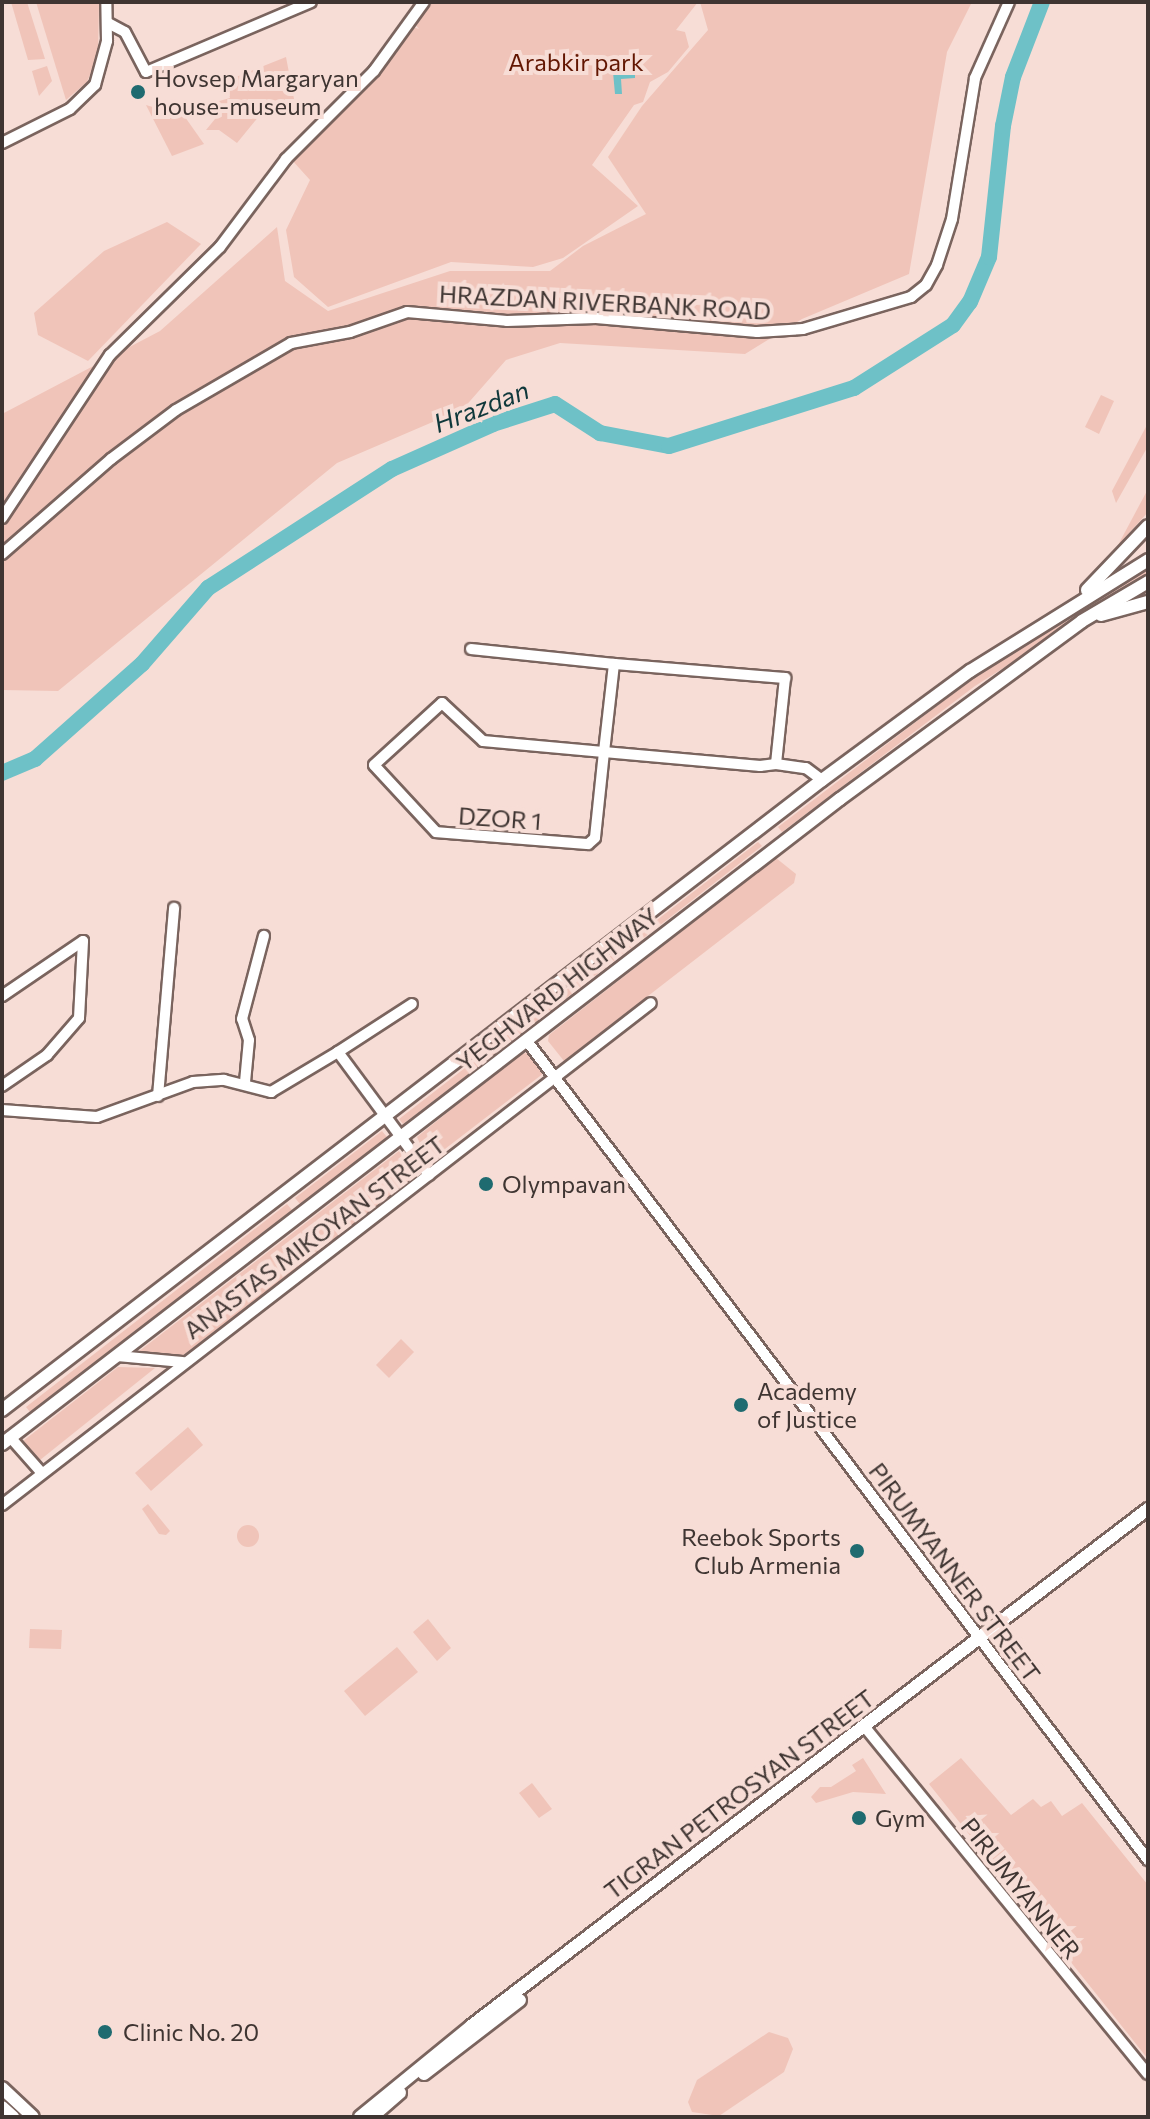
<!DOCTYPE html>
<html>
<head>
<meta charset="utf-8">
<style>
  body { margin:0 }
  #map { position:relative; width:1150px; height:2119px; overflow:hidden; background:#f7ddd6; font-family:Commissioner,sans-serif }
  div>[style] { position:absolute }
  .green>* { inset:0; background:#f0c4b9 }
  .round { border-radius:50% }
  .water>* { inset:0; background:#6ec1c7 }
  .river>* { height:16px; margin:-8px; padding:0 8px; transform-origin:8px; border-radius:8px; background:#6ec1c7 }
  .roads { filter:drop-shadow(2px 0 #7a645e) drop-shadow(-2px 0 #7a645e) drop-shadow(0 2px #7a645e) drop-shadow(0 -2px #7a645e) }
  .minor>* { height:10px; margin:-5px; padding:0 5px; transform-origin:5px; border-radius:5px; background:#fff }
  .major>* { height:12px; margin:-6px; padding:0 6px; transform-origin:6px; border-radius:6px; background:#fff }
  .dots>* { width:22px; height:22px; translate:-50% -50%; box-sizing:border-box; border:4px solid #f7ddd6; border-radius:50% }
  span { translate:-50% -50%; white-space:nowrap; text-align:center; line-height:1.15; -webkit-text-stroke:8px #f7ddd6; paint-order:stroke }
  .park-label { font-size:24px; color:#621602 }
  .poi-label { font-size:24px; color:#3f3532 }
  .left { translate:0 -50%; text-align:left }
  .right { translate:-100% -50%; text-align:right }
  .street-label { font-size:24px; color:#3f3532 }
  .water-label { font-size:26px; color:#0f383b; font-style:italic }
  .frame { position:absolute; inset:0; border:4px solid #3f3532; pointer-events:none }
</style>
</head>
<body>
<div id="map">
  <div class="green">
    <div style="clip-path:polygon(11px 2px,27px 2px,45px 59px,28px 60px)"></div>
    <div style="clip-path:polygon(36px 2px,99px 2px,98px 55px,87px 82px,66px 100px)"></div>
    <div style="clip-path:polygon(429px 2px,698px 2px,676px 30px,685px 32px,689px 47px,668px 72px,650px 82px,643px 102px,634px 105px,592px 165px,638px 206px,563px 258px,533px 267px,451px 262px,328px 307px,294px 277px,286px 230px,310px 180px,291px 159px,363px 86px,369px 88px,366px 83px,413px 27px,419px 29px,414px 23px)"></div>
    <div style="clip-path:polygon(700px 2px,972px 2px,947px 52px,909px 274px,802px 319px,745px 354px,560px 343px,506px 360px,463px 409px,337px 463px,58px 691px,2px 690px,2px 414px,160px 331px,277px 227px,285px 281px,328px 311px,450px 271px,550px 271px,583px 246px,646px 214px,608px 157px,642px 106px,708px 30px)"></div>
    <div style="clip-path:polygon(286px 57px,294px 99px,260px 115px,237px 143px,219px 130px,206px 130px,215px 119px,212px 103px,230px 98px,226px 81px)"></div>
    <div style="clip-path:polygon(47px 66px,52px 81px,39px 96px,32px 71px)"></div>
    <div style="clip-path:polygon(146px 105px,185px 117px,204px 144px,172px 156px)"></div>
    <div style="clip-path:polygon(167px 222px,201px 244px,88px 361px,38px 335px,34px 313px,104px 251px)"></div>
    <div style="clip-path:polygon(1101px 395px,1114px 401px,1099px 434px,1085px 427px)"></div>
    <div style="clip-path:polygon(1148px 423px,1148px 446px,1116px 503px,1112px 491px)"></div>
    <div style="clip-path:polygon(1148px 489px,1148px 512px,1117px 547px)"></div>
    <div style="clip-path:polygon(1148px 567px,1148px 576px,975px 686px,782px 832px,778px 827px,971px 680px)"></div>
    <div style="clip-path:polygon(758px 842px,762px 846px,457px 1083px,403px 1124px,399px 1119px)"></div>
    <div style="clip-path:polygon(776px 858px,796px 874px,794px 883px,564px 1061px,548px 1041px,549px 1035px)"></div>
    <div style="clip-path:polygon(527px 1053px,544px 1073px,428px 1162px,417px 1137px,520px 1054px)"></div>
    <div style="clip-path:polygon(382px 1131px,387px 1137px,300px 1204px,295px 1198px)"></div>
    <div style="clip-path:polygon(399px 1151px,418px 1176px,182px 1356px,138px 1352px)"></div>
    <div style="clip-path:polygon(287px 1204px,292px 1210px,30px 1412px,26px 1407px)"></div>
    <div style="clip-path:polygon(401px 1339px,414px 1352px,389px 1378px,376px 1365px)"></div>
    <div style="clip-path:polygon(118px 1367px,155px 1368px,40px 1460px,23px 1441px)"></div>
    <div style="clip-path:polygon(188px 1427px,203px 1445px,151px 1491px,135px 1473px)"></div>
    <div style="clip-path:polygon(148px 1504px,170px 1531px,166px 1535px,159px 1534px,142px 1509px)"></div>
    <div class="round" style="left:237px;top:1525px;width:22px;height:22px"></div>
    <div style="clip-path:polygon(428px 1619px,451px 1648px,437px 1661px,413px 1632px)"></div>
    <div style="clip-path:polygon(30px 1629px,62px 1630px,61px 1649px,29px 1648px)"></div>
    <div style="clip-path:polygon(397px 1647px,418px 1672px,365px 1716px,344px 1691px)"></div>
    <div style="clip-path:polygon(863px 1758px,886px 1794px,853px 1792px,816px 1803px,811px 1797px,820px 1787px,831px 1787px,856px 1771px,852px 1765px)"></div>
    <div style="clip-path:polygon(961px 1758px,1011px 1815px,1033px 1799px,1041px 1807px,1051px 1801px,1062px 1816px,1082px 1803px,1148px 1885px,1148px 2059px,929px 1784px)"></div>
    <div style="clip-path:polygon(532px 1783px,552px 1809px,539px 1818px,519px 1793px)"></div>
    <div style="clip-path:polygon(769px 2032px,788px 2038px,793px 2049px,784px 2072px,719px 2116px,692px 2112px,688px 2102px,697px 2080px)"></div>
  </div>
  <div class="water">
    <div style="clip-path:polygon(635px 70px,635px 78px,621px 79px,622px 94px,615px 94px,613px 72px)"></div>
  </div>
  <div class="river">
    <div style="left:2px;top:773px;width:36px;rotate:-23deg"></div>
    <div style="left:35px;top:759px;width:143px;rotate:-41.6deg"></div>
    <div style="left:142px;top:664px;width:101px;rotate:-49deg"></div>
    <div style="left:208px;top:588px;width:219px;rotate:-32.9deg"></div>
    <div style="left:392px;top:469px;width:111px;rotate:-24deg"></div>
    <div style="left:493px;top:424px;width:65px;rotate:-17.9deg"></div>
    <div style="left:555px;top:404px;width:54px;rotate:32.8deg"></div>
    <div style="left:600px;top:433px;width:70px;rotate:10.7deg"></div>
    <div style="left:669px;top:446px;width:194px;rotate:-17.4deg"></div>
    <div style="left:854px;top:388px;width:117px;rotate:-32.5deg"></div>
    <div style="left:953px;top:325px;width:29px;rotate:-54deg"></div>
    <div style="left:970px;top:302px;width:49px;rotate:-67.1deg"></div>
    <div style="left:989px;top:257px;width:132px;rotate:-83.9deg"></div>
    <div style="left:1003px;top:126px;width:50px;rotate:-78.5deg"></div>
    <div style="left:1013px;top:77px;width:80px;rotate:-68.9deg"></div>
  </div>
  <div class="roads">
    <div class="minor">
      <div style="left:108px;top:23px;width:19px;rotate:28deg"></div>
      <div style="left:125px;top:32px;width:45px;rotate:62.3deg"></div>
      <div style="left:146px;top:72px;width:179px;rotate:-23deg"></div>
      <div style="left:2px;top:143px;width:76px;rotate:-26.6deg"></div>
      <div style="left:70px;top:109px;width:35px;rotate:-44deg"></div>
      <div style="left:95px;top:85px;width:46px;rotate:-74.7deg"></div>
      <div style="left:107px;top:41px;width:39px;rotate:-91deg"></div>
      <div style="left:2px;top:518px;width:196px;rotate:-56.5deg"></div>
      <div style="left:110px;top:355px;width:154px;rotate:-44.5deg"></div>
      <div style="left:220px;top:247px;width:110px;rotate:-53.1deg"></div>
      <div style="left:286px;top:159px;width:124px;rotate:-45deg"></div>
      <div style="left:374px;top:71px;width:85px;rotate:-54.1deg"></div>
      <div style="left:2px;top:554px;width:145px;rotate:-41.1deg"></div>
      <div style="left:111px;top:459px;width:81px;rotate:-37deg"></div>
      <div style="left:176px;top:410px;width:133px;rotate:-30.2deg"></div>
      <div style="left:291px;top:343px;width:60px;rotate:-10.6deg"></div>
      <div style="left:350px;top:332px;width:60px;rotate:-19.3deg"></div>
      <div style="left:407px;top:312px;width:100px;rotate:5.1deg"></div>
      <div style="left:507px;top:321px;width:89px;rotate:-1.9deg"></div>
      <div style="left:596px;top:318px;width:162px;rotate:5deg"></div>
      <div style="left:757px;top:332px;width:46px;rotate:-3.7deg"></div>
      <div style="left:803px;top:329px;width:113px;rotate:-16.5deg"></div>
      <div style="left:911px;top:297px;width:19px;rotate:-39deg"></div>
      <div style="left:926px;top:285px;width:23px;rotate:-61deg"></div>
      <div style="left:937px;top:265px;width:48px;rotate:-71.9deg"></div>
      <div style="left:952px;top:219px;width:143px;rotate:-80.7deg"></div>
      <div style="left:975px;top:78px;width:83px;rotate:-65.9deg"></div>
      <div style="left:471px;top:649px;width:144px;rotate:6deg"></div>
      <div style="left:614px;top:664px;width:89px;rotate:96.5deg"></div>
      <div style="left:604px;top:752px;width:86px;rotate:96deg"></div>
      <div style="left:595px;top:838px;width:9px;rotate:139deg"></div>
      <div style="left:588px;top:844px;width:152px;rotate:-175.5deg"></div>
      <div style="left:436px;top:832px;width:91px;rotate:-132.8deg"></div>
      <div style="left:374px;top:765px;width:92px;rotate:-42.4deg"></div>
      <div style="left:442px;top:703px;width:56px;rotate:42.8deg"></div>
      <div style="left:483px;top:741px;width:121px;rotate:5.2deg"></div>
      <div style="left:604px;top:752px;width:157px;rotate:5.1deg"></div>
      <div style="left:760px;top:766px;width:16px;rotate:-7deg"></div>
      <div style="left:776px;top:764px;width:30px;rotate:8deg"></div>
      <div style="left:806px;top:768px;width:20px;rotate:37deg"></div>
      <div style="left:614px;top:664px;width:172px;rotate:4.7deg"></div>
      <div style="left:785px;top:678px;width:86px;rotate:96deg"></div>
      <div style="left:2px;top:996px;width:98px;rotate:-34.2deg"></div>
      <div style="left:527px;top:1041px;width:1028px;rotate:52.83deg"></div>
      <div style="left:338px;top:1052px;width:88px;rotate:-33deg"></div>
      <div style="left:245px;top:1082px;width:42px;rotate:-84.6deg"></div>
      <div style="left:249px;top:1040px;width:22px;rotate:-108deg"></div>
      <div style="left:242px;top:1019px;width:86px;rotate:-75.2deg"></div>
      <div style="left:2px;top:1086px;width:55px;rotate:-34.6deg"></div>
      <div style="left:47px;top:1055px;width:49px;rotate:-49.1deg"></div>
      <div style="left:79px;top:1018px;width:77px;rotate:-87deg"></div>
      <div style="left:158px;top:1096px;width:189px;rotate:-85.1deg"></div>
      <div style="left:2px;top:1110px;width:95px;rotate:4.2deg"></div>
      <div style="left:97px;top:1117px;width:102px;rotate:-20deg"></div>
      <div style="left:193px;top:1082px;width:31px;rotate:-4deg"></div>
      <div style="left:224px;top:1080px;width:49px;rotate:14.3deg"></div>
      <div style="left:271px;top:1092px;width:78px;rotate:-30.8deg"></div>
      <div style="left:338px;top:1052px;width:153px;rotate:53.5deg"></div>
      <div style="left:117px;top:1356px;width:66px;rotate:5.2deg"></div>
      <div style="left:10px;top:1437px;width:47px;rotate:48.5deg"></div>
      <div style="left:2px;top:1505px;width:820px;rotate:-37.72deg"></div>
      <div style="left:864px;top:1726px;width:449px;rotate:50.8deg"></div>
    </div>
    <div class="major">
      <div style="left:1087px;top:590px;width:88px;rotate:-46.4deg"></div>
      <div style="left:1101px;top:615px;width:49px;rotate:-15.5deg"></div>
      <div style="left:2px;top:1410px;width:1034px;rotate:-37.53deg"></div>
      <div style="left:822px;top:780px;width:184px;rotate:-36.4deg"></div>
      <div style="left:970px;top:671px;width:210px;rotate:-31.9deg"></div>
      <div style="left:2px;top:1444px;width:1057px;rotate:-37.59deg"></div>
      <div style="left:840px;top:799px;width:300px;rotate:-36.3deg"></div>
      <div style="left:1082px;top:621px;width:77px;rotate:-30.6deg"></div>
      <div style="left:424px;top:2074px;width:121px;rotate:-37.6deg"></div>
      <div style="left:2px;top:2088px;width:42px;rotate:43.1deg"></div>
      <div style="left:2px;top:2107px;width:15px;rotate:42deg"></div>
      <div style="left:360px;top:2117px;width:144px;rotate:-39.3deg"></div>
      <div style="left:471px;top:2026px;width:852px;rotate:-37.37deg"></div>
      <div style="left:372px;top:2117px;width:37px;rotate:-41deg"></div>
    </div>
  </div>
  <div class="dots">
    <div style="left:138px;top:92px;background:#1f6b70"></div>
    <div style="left:486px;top:1184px;background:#1f6b70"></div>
    <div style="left:741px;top:1405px;background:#1f6b70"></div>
    <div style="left:857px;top:1551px;background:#1f6b70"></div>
    <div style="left:859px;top:1818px;background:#1f6b70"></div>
    <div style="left:105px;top:2032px;background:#1f6b70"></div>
  </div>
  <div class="park-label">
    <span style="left:576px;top:62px">Arabkir park</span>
  </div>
  <div class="poi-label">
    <span class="left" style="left:154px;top:92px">Hovsep Margaryan<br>house-museum</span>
    <span class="left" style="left:502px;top:1184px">Olympavan</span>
    <span class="left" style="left:757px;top:1405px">Academy<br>of Justice</span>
    <span class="right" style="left:841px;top:1551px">Reebok Sports<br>Club Armenia</span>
    <span class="left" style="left:875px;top:1818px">Gym</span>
    <span class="left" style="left:123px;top:2032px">Clinic No. 20</span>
  </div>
  <div class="street-label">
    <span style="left:605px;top:302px;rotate:3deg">HRAZDAN RIVERBANK ROAD</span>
    <span style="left:500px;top:818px;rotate:4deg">DZOR 1</span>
    <span style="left:557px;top:989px;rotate:-38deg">YEGHVARD HIGHWAY</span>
    <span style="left:314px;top:1237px;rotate:-37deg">ANASTAS MIKOYAN STREET</span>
    <span style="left:955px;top:1572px;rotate:53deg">PIRUMYANNER STREET</span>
    <span style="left:739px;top:1794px;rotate:-37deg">TIGRAN PETROSYAN STREET</span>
    <span style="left:1021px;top:1888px;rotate:51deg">PIRUMYANNER</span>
  </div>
  <div class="water-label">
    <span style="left:481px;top:406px;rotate:-21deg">Hrazdan</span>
  </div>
  <div class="frame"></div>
</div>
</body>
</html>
